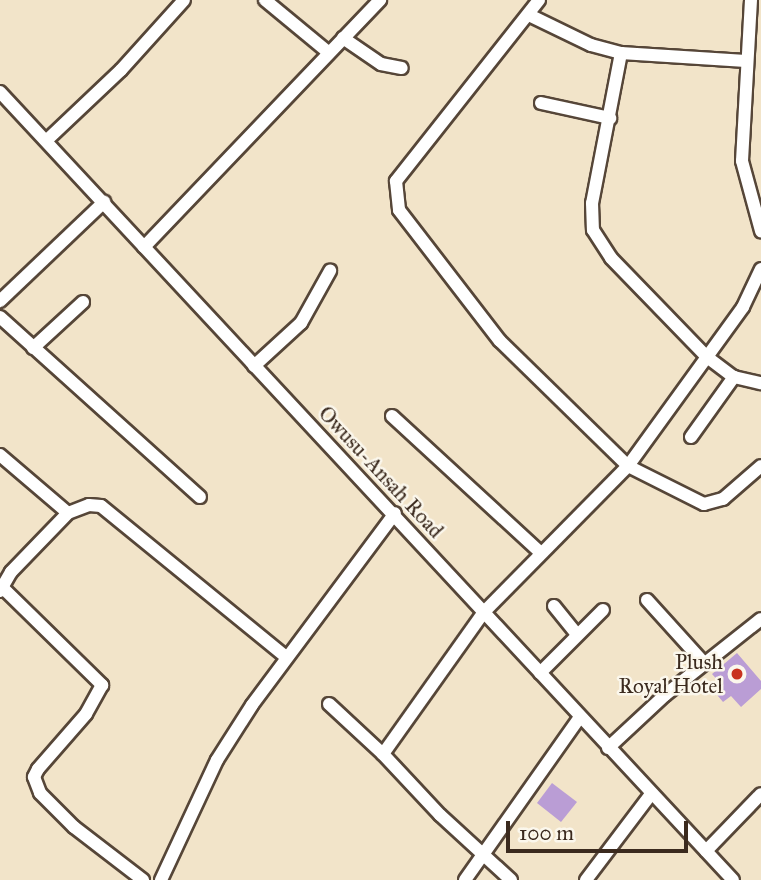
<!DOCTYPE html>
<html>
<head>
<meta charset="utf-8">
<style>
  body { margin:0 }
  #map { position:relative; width:761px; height:880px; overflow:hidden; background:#f2e4c9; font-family:"IM FELL Great Primer",serif }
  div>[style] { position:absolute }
  .building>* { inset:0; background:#ba9dd5 }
  .roads { filter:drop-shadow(2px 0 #564638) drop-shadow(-2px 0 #564638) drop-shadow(0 2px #564638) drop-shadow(0 -2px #564638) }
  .minor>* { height:12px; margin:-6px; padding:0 6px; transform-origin:6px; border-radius:6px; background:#fff }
  .dots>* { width:19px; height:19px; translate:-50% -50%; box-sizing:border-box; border:4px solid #fbf7ec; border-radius:50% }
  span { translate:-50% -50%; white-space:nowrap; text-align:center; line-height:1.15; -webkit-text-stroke:5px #fbf7ec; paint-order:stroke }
  .street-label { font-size:21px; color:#3b2a1e }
  .poi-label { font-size:21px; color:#3b2a1e }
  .right { translate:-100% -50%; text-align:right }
  .scale { position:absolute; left:506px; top:821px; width:182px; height:32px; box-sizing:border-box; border:4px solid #3b2a1e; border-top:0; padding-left:9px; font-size:21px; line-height:24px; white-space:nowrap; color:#3b2a1e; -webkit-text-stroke:5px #fbf7ec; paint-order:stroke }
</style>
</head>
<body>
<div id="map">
  <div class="building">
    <div style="clip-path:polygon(737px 653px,761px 681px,761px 689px,741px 707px,731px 696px,723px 702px,713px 690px,720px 683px,712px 674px)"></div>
    <div style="clip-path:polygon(552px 783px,577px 802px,561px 822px,537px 803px)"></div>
  </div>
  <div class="roads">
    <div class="minor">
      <div style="left:265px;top:0;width:83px;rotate:39.6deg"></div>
      <div style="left:539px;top:0;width:231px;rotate:128.3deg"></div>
      <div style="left:396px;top:181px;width:29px;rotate:84deg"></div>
      <div style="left:399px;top:210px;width:165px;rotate:52.4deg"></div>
      <div style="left:500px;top:341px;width:179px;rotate:44.3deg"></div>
      <div style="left:628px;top:466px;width:85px;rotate:26.6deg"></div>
      <div style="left:704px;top:504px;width:20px;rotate:-15deg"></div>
      <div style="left:723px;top:499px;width:50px;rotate:-41deg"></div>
      <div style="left:751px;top:0;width:161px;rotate:93.2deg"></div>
      <div style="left:742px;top:161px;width:73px;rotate:74.8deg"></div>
      <div style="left:529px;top:15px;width:69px;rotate:25.8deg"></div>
      <div style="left:591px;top:45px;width:31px;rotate:15deg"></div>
      <div style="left:621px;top:53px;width:125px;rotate:3.7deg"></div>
      <div style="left:343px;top:38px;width:46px;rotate:34.4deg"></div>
      <div style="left:381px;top:64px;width:21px;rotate:11deg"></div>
      <div style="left:621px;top:53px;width:153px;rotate:100.9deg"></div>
      <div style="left:592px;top:203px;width:27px;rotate:88deg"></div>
      <div style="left:593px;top:230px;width:33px;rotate:57deg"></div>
      <div style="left:611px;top:258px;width:138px;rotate:45.9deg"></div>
      <div style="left:707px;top:357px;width:34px;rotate:37deg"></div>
      <div style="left:734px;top:377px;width:28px;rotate:13deg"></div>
      <div style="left:0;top:92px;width:1076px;rotate:47.07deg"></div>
      <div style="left:541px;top:103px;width:71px;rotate:12.3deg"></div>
      <div style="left:47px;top:140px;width:102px;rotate:-43.4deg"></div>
      <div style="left:121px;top:70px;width:94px;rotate:-48deg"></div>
      <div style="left:144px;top:247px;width:342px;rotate:-46.3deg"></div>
      <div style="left:0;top:301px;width:144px;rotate:-43.6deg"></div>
      <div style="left:0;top:317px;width:269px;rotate:42deg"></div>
      <div style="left:33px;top:348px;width:68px;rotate:-42.6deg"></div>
      <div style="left:254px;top:366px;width:64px;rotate:-42.5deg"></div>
      <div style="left:301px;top:323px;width:60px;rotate:-60.9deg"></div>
      <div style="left:392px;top:416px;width:201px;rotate:42.6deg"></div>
      <div style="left:691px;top:437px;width:74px;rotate:-54.4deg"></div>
      <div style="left:0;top:455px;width:89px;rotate:40.5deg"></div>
      <div style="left:3px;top:588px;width:139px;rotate:44.4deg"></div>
      <div style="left:102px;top:685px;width:33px;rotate:119deg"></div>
      <div style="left:86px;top:714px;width:73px;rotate:131.1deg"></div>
      <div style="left:38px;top:769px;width:9px;rotate:117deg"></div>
      <div style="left:34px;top:777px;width:17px;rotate:69deg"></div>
      <div style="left:40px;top:793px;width:48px;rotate:45deg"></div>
      <div style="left:74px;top:827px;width:87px;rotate:37.5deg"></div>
      <div style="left:0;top:591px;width:22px;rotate:-60deg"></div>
      <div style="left:11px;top:572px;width:82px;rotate:-46deg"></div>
      <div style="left:68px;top:513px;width:22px;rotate:-21deg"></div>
      <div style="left:89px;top:505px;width:12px;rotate:5deg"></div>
      <div style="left:101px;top:506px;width:237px;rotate:39.2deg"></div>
      <div style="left:647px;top:600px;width:85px;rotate:47.9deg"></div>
      <div style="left:554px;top:606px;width:35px;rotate:51deg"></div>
      <div style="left:540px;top:673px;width:89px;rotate:-45deg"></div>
      <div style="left:329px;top:704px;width:74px;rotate:42.8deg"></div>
      <div style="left:608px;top:748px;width:78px;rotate:-42.9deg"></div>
      <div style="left:665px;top:695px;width:122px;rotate:-38.4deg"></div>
      <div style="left:706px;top:851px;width:79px;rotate:-46deg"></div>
      <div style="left:161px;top:880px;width:132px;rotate:-65deg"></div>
      <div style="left:217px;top:760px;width:65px;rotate:-57.5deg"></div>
      <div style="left:252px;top:705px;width:239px;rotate:-53.3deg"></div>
      <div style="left:465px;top:880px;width:199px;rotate:-54.8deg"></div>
      <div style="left:511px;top:880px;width:96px;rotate:-137.5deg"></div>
      <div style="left:440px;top:815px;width:83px;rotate:-133.1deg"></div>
      <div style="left:383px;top:754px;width:174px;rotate:-54.6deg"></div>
      <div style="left:484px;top:612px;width:205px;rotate:-45.4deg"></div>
      <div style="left:628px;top:466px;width:196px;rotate:-54.1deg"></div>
      <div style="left:743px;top:307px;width:42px;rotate:-64.7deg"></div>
      <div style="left:586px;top:880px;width:108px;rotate:-52.9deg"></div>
    </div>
  </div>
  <div class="dots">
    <div style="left:737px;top:674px;background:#c8321e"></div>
  </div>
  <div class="street-label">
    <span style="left:381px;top:472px;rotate:47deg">Owusu-Ansah Road</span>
  </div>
  <div class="poi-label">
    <span class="right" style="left:723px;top:674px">Plush<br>Royal Hotel</span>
  </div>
  <div class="scale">100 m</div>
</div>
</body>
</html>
